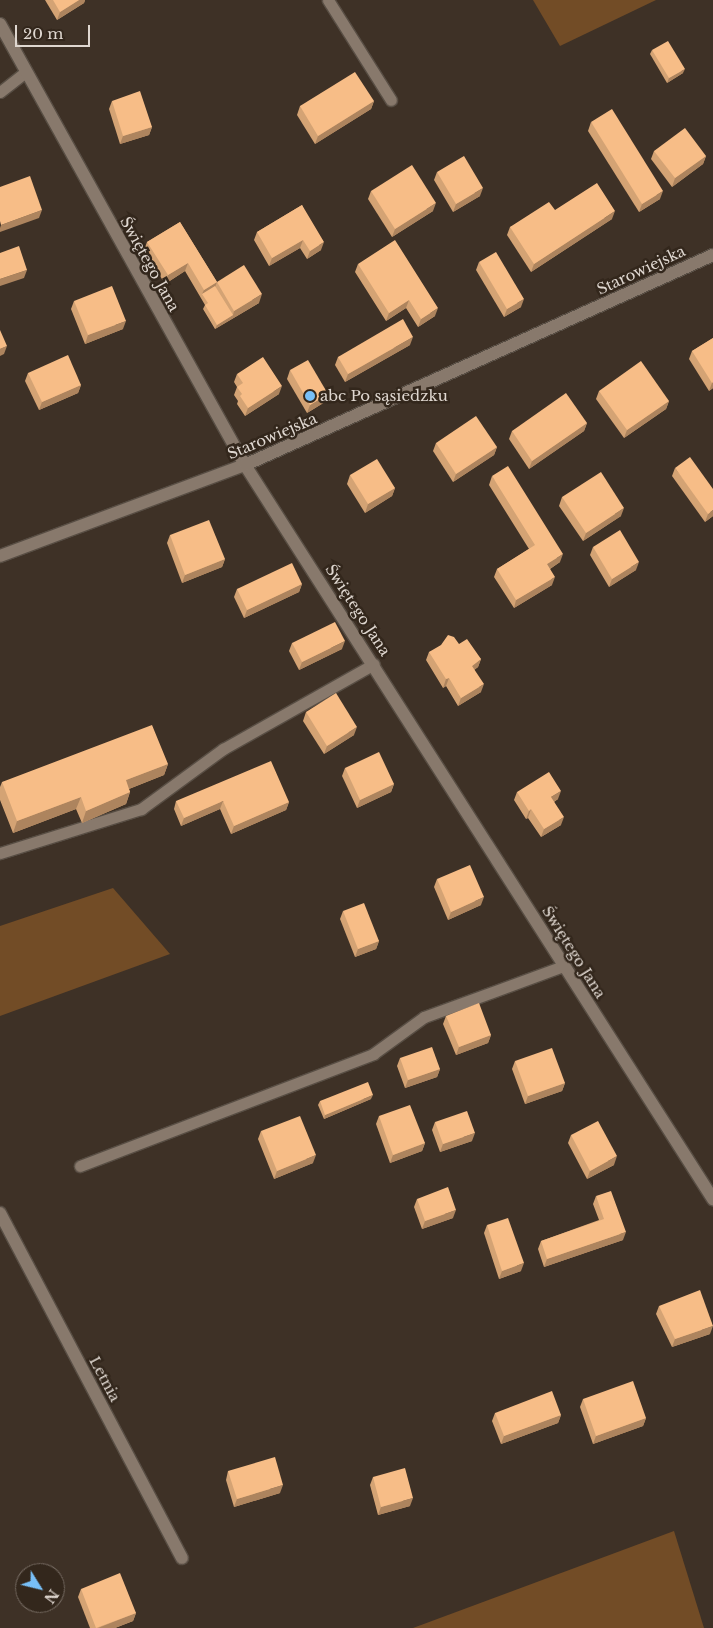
<!DOCTYPE html>
<html>
<head>
<meta charset="utf-8">
<style>
  body { margin:0 }
  #map { position:relative; width:713px; height:1628px; overflow:hidden; background:#3e3126; font-family:"Libre Baskerville",serif }
  div>[style] { position:absolute }
  .green>* { inset:0; background:#724c26 }
  .roads { filter:drop-shadow(1px 0 #584e44) drop-shadow(-1px 0 #584e44) drop-shadow(0 1px #584e44) drop-shadow(0 -1px #584e44) }
  .service>* { height:11px; margin:-5.5px; padding:0 5.5px; transform-origin:5.5px; border-radius:5.5px; background:#88796c }
  .minor>* { height:12px; margin:-6px; padding:0 6px; transform-origin:6px; border-radius:6px; background:#88796c }
  .wall>* { inset:0; background:#d4a374 }
  .shaded-wall>* { inset:0; background:#ad845e }
  .building>* { inset:0; background:#f7bd87 }
  .dots>* { width:14px; height:14px; translate:-50% -50%; box-sizing:border-box; border:2px solid #33271c; border-radius:50% }
  span { translate:-50% -50%; white-space:nowrap; text-align:center; line-height:1.15; -webkit-text-stroke:5px #33271c; paint-order:stroke }
  .street-label { font-size:15px; color:#dfd7d0 }
  .poi-label { font-size:15px; color:#dfd7d0 }
  .left { translate:0 -50%; text-align:left }
  .north { position:absolute; left:15px; top:1563px; width:50px; height:50px; box-sizing:border-box; background:#33271c; border:1px solid #786d64; border-radius:50%; rotate:126deg; font-size:14px; font-weight:700; line-height:20px; text-align:center; color:#dfd7d0 }
  .north::after { content:''; display:block; margin:auto; width:18px; height:22px; background:#78bff7; clip-path:polygon(50% 0,100% 100%,50% 72%,0 100%) }
  .scale { position:absolute; left:15px; top:25px; width:75px; height:22px; box-sizing:border-box; border:2px solid #dfd7d0; border-top:0; padding-left:6px; font-size:15px; line-height:18px; white-space:nowrap; color:#dfd7d0; -webkit-text-stroke:4px #33271c; paint-order:stroke }
</style>
</head>
<body>
<div id="map">
  <div class="green">
    <div style="clip-path:polygon(533px 0,656px 0,560px 46px)"></div>
    <div style="clip-path:polygon(113px 888px,170px 954px,0 1016px,0 926px)"></div>
    <div style="clip-path:polygon(674px 1531px,704px 1628px,413px 1628px)"></div>
  </div>
  <div class="roads">
    <div class="service">
      <div style="left:328px;top:0;width:118px;rotate:57.8deg"></div>
      <div style="left:0;top:92px;width:33px;rotate:-38deg"></div>
      <div style="left:0;top:853px;width:148px;rotate:-17.3deg"></div>
      <div style="left:141px;top:809px;width:102px;rotate:-36.2deg"></div>
      <div style="left:223px;top:749px;width:173px;rotate:-29.4deg"></div>
      <div style="left:80px;top:1166px;width:314px;rotate:-20.9deg"></div>
      <div style="left:373px;top:1054px;width:63px;rotate:-36deg"></div>
      <div style="left:424px;top:1017px;width:148px;rotate:-20.1deg"></div>
    </div>
    <div class="minor">
      <div style="left:0;top:24px;width:504px;rotate:60.95deg"></div>
      <div style="left:245px;top:465px;width:871px;rotate:57.48deg"></div>
      <div style="left:0;top:556px;width:261px;rotate:-20.4deg"></div>
      <div style="left:245px;top:465px;width:513px;rotate:-24.17deg"></div>
      <div style="left:0;top:1213px;width:390px;rotate:62.2deg"></div>
    </div>
  </div>
  <div class="wall">
    <div style="clip-path:polygon(45px 0,85px 0,84px 3px,57px 20px)"></div>
    <div style="clip-path:polygon(652px 50px,683px 73px,667px 83px,650px 54px)"></div>
    <div style="clip-path:polygon(112px 101px,152px 127px,149px 135px,120px 144px,109px 109px)"></div>
    <div style="clip-path:polygon(374px 101px,371px 109px,315px 144px,297px 115px,300px 106px)"></div>
    <div style="clip-path:polygon(591px 122px,660px 199px,639px 212px,588px 131px)"></div>
    <div style="clip-path:polygon(654px 151px,706px 156px,703px 164px,672px 187px,651px 159px)"></div>
    <div style="clip-path:polygon(437px 172px,480px 196px,453px 212px,434px 180px)"></div>
    <div style="clip-path:polygon(371px 191px,433px 211px,392px 237px,368px 199px)"></div>
    <div style="clip-path:polygon(302px 205px,321px 250px,307px 259px,300px 248px,269px 266px,254px 240px,257px 232px)"></div>
    <div style="clip-path:polygon(555px 210px,612px 219px,531px 272px,507px 235px,510px 227px)"></div>
    <div style="clip-path:polygon(180px 222px,217px 282px,259px 303px,215px 329px,203px 309px,205px 305px,185px 271px,165px 284px,144px 250px,147px 242px)"></div>
    <div style="clip-path:polygon(479px 262px,521px 307px,504px 317px,476px 270px)"></div>
    <div style="clip-path:polygon(358px 264px,435px 316px,418px 327px,406px 308px,386px 321px,355px 272px)"></div>
    <div style="clip-path:polygon(74px 301px,123px 329px,85px 344px,71px 309px)"></div>
    <div style="clip-path:polygon(713px 338px,713px 388px,709px 391px,689px 359px,692px 351px)"></div>
    <div style="clip-path:polygon(410px 345px,345px 382px,335px 365px,338px 357px)"></div>
    <div style="clip-path:polygon(290px 370px,328px 394px,325px 402px,307px 413px,287px 379px)"></div>
    <div style="clip-path:polygon(28px 373px,81px 385px,78px 393px,39px 410px,25px 381px)"></div>
    <div style="clip-path:polygon(237px 374px,279px 394px,245px 416px,237px 404px,238px 401px,234px 395px,237px 387px,234px 382px)"></div>
    <div style="clip-path:polygon(599px 391px,669px 401px,666px 409px,624px 438px,596px 399px)"></div>
    <div style="clip-path:polygon(587px 423px,584px 431px,529px 469px,509px 439px,512px 431px)"></div>
    <div style="clip-path:polygon(436px 443px,497px 447px,494px 455px,453px 482px,433px 451px)"></div>
    <div style="clip-path:polygon(675px 468px,713px 516px,705px 522px,672px 476px)"></div>
    <div style="clip-path:polygon(350px 475px,395px 488px,392px 496px,365px 513px,347px 484px)"></div>
    <div style="clip-path:polygon(492px 476px,560px 562px,550px 569px,552px 585px,514px 608px,494px 577px,497px 569px,529px 549px,489px 485px)"></div>
    <div style="clip-path:polygon(562px 497px,621px 516px,583px 541px,559px 506px)"></div>
    <div style="clip-path:polygon(170px 535px,225px 559px,222px 567px,182px 583px,167px 543px)"></div>
    <div style="clip-path:polygon(593px 547px,636px 570px,609px 587px,590px 555px)"></div>
    <div style="clip-path:polygon(302px 584px,299px 592px,244px 618px,234px 597px,237px 589px)"></div>
    <div style="clip-path:polygon(292px 643px,342px 649px,299px 670px,289px 651px)"></div>
    <div style="clip-path:polygon(459px 644px,481px 659px,478px 667px,474px 670px,481px 692px,458px 706px,446px 686px,443px 688px,426px 660px,429px 652px)"></div>
    <div style="clip-path:polygon(306px 712px,354px 735px,324px 754px,303px 721px)"></div>
    <div style="clip-path:polygon(168px 764px,164px 775px,129px 789px,130px 792px,126px 804px,82px 823px,76px 809px,13px 833px,0 800px,0 787px,2px 782px)"></div>
    <div style="clip-path:polygon(345px 768px,394px 784px,391px 792px,357px 808px,342px 776px)"></div>
    <div style="clip-path:polygon(517px 792px,558px 799px,554px 802px,561px 825px,541px 837px,528px 818px,526px 819px,514px 800px)"></div>
    <div style="clip-path:polygon(176px 801px,289px 802px,286px 810px,231px 834px,220px 809px,181px 826px,174px 809px)"></div>
    <div style="clip-path:polygon(437px 879px,481px 905px,448px 920px,434px 887px)"></div>
    <div style="clip-path:polygon(343px 911px,379px 941px,376px 949px,355px 957px,340px 919px)"></div>
    <div style="clip-path:polygon(446px 1016px,491px 1035px,488px 1043px,456px 1055px,443px 1024px)"></div>
    <div style="clip-path:polygon(400px 1058px,440px 1069px,437px 1077px,405px 1088px,397px 1066px)"></div>
    <div style="clip-path:polygon(515px 1061px,565px 1083px,562px 1091px,525px 1104px,512px 1069px)"></div>
    <div style="clip-path:polygon(371px 1099px,324px 1119px,318px 1105px,320px 1101px)"></div>
    <div style="clip-path:polygon(379px 1116px,425px 1143px,422px 1151px,390px 1163px,376px 1124px)"></div>
    <div style="clip-path:polygon(435px 1122px,472px 1141px,440px 1152px,432px 1130px)"></div>
    <div style="clip-path:polygon(261px 1131px,313px 1163px,274px 1179px,258px 1139px)"></div>
    <div style="clip-path:polygon(571px 1135px,614px 1165px,587px 1179px,568px 1143px)"></div>
    <div style="clip-path:polygon(596px 1196px,623px 1240px,544px 1267px,538px 1249px,541px 1241px,599px 1220px,593px 1204px)"></div>
    <div style="clip-path:polygon(417px 1199px,453px 1218px,422px 1229px,414px 1207px)"></div>
    <div style="clip-path:polygon(487px 1225px,521px 1271px,499px 1279px,484px 1233px)"></div>
    <div style="clip-path:polygon(659px 1306px,710px 1334px,672px 1347px,656px 1314px)"></div>
    <div style="clip-path:polygon(583px 1399px,646px 1418px,643px 1426px,593px 1444px,580px 1407px)"></div>
    <div style="clip-path:polygon(495px 1413px,561px 1415px,558px 1423px,501px 1444px,492px 1421px)"></div>
    <div style="clip-path:polygon(228px 1471px,280px 1493px,234px 1507px,226px 1480px)"></div>
    <div style="clip-path:polygon(373px 1477px,410px 1506px,378px 1515px,370px 1485px)"></div>
    <div style="clip-path:polygon(81px 1589px,136px 1613px,133px 1621px,115px 1628px,90px 1628px,78px 1597px)"></div>
  </div>
  <div class="shaded-wall">
    <div style="clip-path:polygon(79px 0,85px 0,84px 3px,57px 20px,60px 12px)"></div>
    <div style="clip-path:polygon(685px 69px,683px 73px,667px 83px,669px 78px)"></div>
    <div style="clip-path:polygon(374px 101px,371px 109px,315px 144px,318px 136px)"></div>
    <div style="clip-path:polygon(152px 127px,149px 135px,120px 144px,123px 136px)"></div>
    <div style="clip-path:polygon(706px 156px,703px 164px,672px 187px,675px 178px)"></div>
    <div style="clip-path:polygon(483px 188px,480px 196px,453px 212px,456px 204px)"></div>
    <div style="clip-path:polygon(663px 191px,660px 199px,639px 212px,642px 204px)"></div>
    <div style="clip-path:polygon(436px 203px,433px 211px,392px 237px,395px 229px)"></div>
    <div style="clip-path:polygon(42px 210px,39px 218px,0 232px,0 228px,1px 225px)"></div>
    <div style="clip-path:polygon(615px 211px,612px 219px,531px 272px,534px 264px)"></div>
    <div style="clip-path:polygon(303px 240px,300px 248px,269px 266px,272px 258px)"></div>
    <div style="clip-path:polygon(324px 242px,321px 250px,307px 259px,310px 251px)"></div>
    <div style="clip-path:polygon(188px 263px,185px 271px,165px 284px,168px 275px)"></div>
    <div style="clip-path:polygon(27px 270px,24px 278px,0 286px,0 279px)"></div>
    <div style="clip-path:polygon(217px 282px,214px 290px,202px 294px,204px 290px)"></div>
    <div style="clip-path:polygon(262px 294px,259px 303px,215px 329px,217px 325px,233px 315px,234px 311px)"></div>
    <div style="clip-path:polygon(524px 299px,521px 307px,504px 317px,507px 309px)"></div>
    <div style="clip-path:polygon(409px 300px,406px 308px,386px 321px,389px 313px)"></div>
    <div style="clip-path:polygon(438px 308px,435px 316px,418px 327px,421px 319px)"></div>
    <div style="clip-path:polygon(126px 321px,123px 329px,85px 344px,88px 335px)"></div>
    <div style="clip-path:polygon(413px 337px,410px 345px,345px 382px,348px 374px)"></div>
    <div style="clip-path:polygon(7px 346px,4px 354px,0 356px,0 349px)"></div>
    <div style="clip-path:polygon(713px 382px,713px 388px,709px 391px,712px 383px)"></div>
    <div style="clip-path:polygon(81px 385px,78px 393px,39px 410px,42px 402px)"></div>
    <div style="clip-path:polygon(282px 386px,279px 394px,245px 416px,248px 408px)"></div>
    <div style="clip-path:polygon(328px 394px,325px 402px,307px 413px,310px 405px)"></div>
    <div style="clip-path:polygon(669px 401px,666px 409px,624px 438px,627px 430px)"></div>
    <div style="clip-path:polygon(587px 423px,584px 431px,529px 469px,532px 461px)"></div>
    <div style="clip-path:polygon(497px 447px,494px 455px,453px 482px,456px 474px)"></div>
    <div style="clip-path:polygon(395px 488px,392px 496px,365px 513px,368px 504px)"></div>
    <div style="clip-path:polygon(624px 508px,621px 516px,583px 541px,586px 533px)"></div>
    <div style="clip-path:polygon(713px 510px,713px 516px,705px 522px,708px 514px)"></div>
    <div style="clip-path:polygon(563px 554px,560px 562px,544px 573px,547px 564px)"></div>
    <div style="clip-path:polygon(225px 559px,222px 567px,182px 583px,185px 575px)"></div>
    <div style="clip-path:polygon(639px 562px,636px 570px,609px 587px,612px 579px)"></div>
    <div style="clip-path:polygon(555px 577px,552px 585px,514px 608px,516px 600px)"></div>
    <div style="clip-path:polygon(302px 584px,299px 592px,244px 618px,247px 610px)"></div>
    <div style="clip-path:polygon(345px 641px,342px 649px,299px 670px,302px 662px)"></div>
    <div style="clip-path:polygon(481px 659px,478px 667px,469px 674px,472px 666px)"></div>
    <div style="clip-path:polygon(449px 678px,446px 686px,443px 688px,446px 679px)"></div>
    <div style="clip-path:polygon(484px 684px,481px 692px,458px 706px,461px 698px)"></div>
    <div style="clip-path:polygon(357px 727px,354px 735px,324px 754px,327px 746px)"></div>
    <div style="clip-path:polygon(168px 764px,164px 775px,121px 792px,126px 780px)"></div>
    <div style="clip-path:polygon(394px 784px,391px 792px,357px 808px,360px 800px)"></div>
    <div style="clip-path:polygon(561px 791px,558px 799px,548px 805px,551px 797px)"></div>
    <div style="clip-path:polygon(130px 792px,126px 804px,82px 823px,86px 811px)"></div>
    <div style="clip-path:polygon(81px 797px,76px 809px,13px 833px,17px 821px)"></div>
    <div style="clip-path:polygon(223px 801px,220px 809px,181px 826px,184px 818px)"></div>
    <div style="clip-path:polygon(289px 802px,286px 810px,231px 834px,234px 826px)"></div>
    <div style="clip-path:polygon(531px 809px,528px 818px,526px 819px,529px 811px)"></div>
    <div style="clip-path:polygon(564px 817px,561px 825px,541px 837px,544px 829px)"></div>
    <div style="clip-path:polygon(484px 897px,481px 905px,448px 920px,451px 912px)"></div>
    <div style="clip-path:polygon(379px 941px,376px 949px,355px 957px,358px 949px)"></div>
    <div style="clip-path:polygon(491px 1035px,488px 1043px,456px 1055px,459px 1047px)"></div>
    <div style="clip-path:polygon(440px 1069px,437px 1077px,405px 1088px,408px 1080px)"></div>
    <div style="clip-path:polygon(565px 1083px,562px 1091px,525px 1104px,528px 1096px)"></div>
    <div style="clip-path:polygon(373px 1095px,371px 1099px,324px 1119px,325px 1115px)"></div>
    <div style="clip-path:polygon(475px 1133px,472px 1141px,440px 1152px,443px 1144px)"></div>
    <div style="clip-path:polygon(425px 1143px,422px 1151px,390px 1163px,393px 1155px)"></div>
    <div style="clip-path:polygon(316px 1155px,313px 1163px,274px 1179px,277px 1171px)"></div>
    <div style="clip-path:polygon(617px 1156px,614px 1165px,587px 1179px,590px 1171px)"></div>
    <div style="clip-path:polygon(456px 1210px,453px 1218px,422px 1229px,425px 1221px)"></div>
    <div style="clip-path:polygon(626px 1232px,623px 1240px,544px 1267px,547px 1259px)"></div>
    <div style="clip-path:polygon(524px 1263px,521px 1271px,499px 1279px,502px 1271px)"></div>
    <div style="clip-path:polygon(713px 1326px,710px 1334px,672px 1347px,675px 1339px)"></div>
    <div style="clip-path:polygon(561px 1415px,558px 1423px,501px 1444px,504px 1436px)"></div>
    <div style="clip-path:polygon(646px 1418px,643px 1426px,593px 1444px,596px 1436px)"></div>
    <div style="clip-path:polygon(283px 1485px,280px 1493px,234px 1507px,237px 1499px)"></div>
    <div style="clip-path:polygon(413px 1498px,410px 1506px,378px 1515px,381px 1507px)"></div>
    <div style="clip-path:polygon(136px 1613px,133px 1621px,115px 1628px,98px 1628px)"></div>
  </div>
  <div class="building">
    <div style="clip-path:polygon(53px 0,79px 0,60px 12px)"></div>
    <div style="clip-path:polygon(668px 41px,685px 69px,669px 78px,652px 50px)"></div>
    <div style="clip-path:polygon(355px 72px,374px 101px,318px 136px,300px 106px)"></div>
    <div style="clip-path:polygon(140px 91px,152px 127px,123px 136px,112px 101px)"></div>
    <div style="clip-path:polygon(612px 109px,663px 191px,642px 204px,591px 122px)"></div>
    <div style="clip-path:polygon(685px 128px,706px 156px,675px 178px,654px 151px)"></div>
    <div style="clip-path:polygon(464px 156px,483px 188px,456px 204px,437px 172px)"></div>
    <div style="clip-path:polygon(412px 165px,436px 203px,395px 229px,371px 191px)"></div>
    <div style="clip-path:polygon(30px 176px,42px 210px,1px 225px,0 221px,0 187px)"></div>
    <div style="clip-path:polygon(597px 183px,615px 211px,534px 264px,510px 227px,549px 202px,555px 210px)"></div>
    <div style="clip-path:polygon(302px 205px,324px 242px,310px 251px,303px 240px,272px 258px,257px 232px)"></div>
    <div style="clip-path:polygon(180px 222px,217px 282px,204px 290px,188px 263px,168px 275px,147px 242px)"></div>
    <div style="clip-path:polygon(395px 240px,438px 308px,421px 319px,409px 300px,389px 313px,358px 264px)"></div>
    <div style="clip-path:polygon(19px 246px,27px 270px,0 279px,0 253px)"></div>
    <div style="clip-path:polygon(496px 252px,524px 299px,507px 309px,479px 262px)"></div>
    <div style="clip-path:polygon(244px 265px,262px 294px,234px 311px,217px 282px)"></div>
    <div style="clip-path:polygon(112px 286px,126px 321px,88px 335px,74px 301px)"></div>
    <div style="clip-path:polygon(215px 286px,233px 315px,217px 325px,205px 305px,208px 303px,202px 294px)"></div>
    <div style="clip-path:polygon(403px 319px,413px 337px,348px 374px,338px 357px)"></div>
    <div style="clip-path:polygon(0 330px,7px 346px,0 349px)"></div>
    <div style="clip-path:polygon(713px 338px,713px 382px,712px 383px,692px 351px)"></div>
    <div style="clip-path:polygon(68px 355px,81px 385px,42px 402px,28px 373px)"></div>
    <div style="clip-path:polygon(263px 357px,282px 386px,248px 408px,240px 396px,242px 394px,237px 387px,243px 383px,237px 374px)"></div>
    <div style="clip-path:polygon(308px 360px,328px 394px,310px 405px,290px 370px)"></div>
    <div style="clip-path:polygon(641px 361px,669px 401px,627px 430px,599px 391px)"></div>
    <div style="clip-path:polygon(566px 393px,587px 423px,532px 461px,512px 431px)"></div>
    <div style="clip-path:polygon(476px 416px,497px 447px,456px 474px,436px 443px)"></div>
    <div style="clip-path:polygon(690px 457px,713px 489px,713px 510px,708px 514px,675px 468px)"></div>
    <div style="clip-path:polygon(377px 459px,395px 488px,368px 504px,350px 475px)"></div>
    <div style="clip-path:polygon(508px 466px,563px 554px,547px 564px,555px 577px,516px 600px,497px 569px,535px 545px,492px 476px)"></div>
    <div style="clip-path:polygon(601px 472px,624px 508px,586px 533px,562px 497px)"></div>
    <div style="clip-path:polygon(209px 520px,225px 559px,185px 575px,170px 535px)"></div>
    <div style="clip-path:polygon(620px 530px,639px 562px,612px 579px,593px 547px)"></div>
    <div style="clip-path:polygon(292px 563px,302px 584px,247px 610px,237px 589px)"></div>
    <div style="clip-path:polygon(335px 622px,345px 641px,302px 662px,292px 643px)"></div>
    <div style="clip-path:polygon(448px 635px,454px 637px,459px 644px,467px 639px,481px 659px,472px 666px,484px 684px,461px 698px,449px 678px,446px 679px,429px 652px,441px 645px)"></div>
    <div style="clip-path:polygon(336px 693px,357px 727px,327px 746px,306px 712px)"></div>
    <div style="clip-path:polygon(152px 725px,168px 764px,126px 780px,130px 792px,86px 811px,81px 797px,17px 821px,2px 782px)"></div>
    <div style="clip-path:polygon(379px 752px,394px 784px,360px 800px,345px 768px)"></div>
    <div style="clip-path:polygon(271px 761px,289px 802px,234px 826px,223px 801px,184px 818px,176px 801px)"></div>
    <div style="clip-path:polygon(549px 772px,561px 791px,551px 797px,564px 817px,544px 829px,531px 809px,529px 811px,517px 792px)"></div>
    <div style="clip-path:polygon(470px 865px,484px 897px,451px 912px,437px 879px)"></div>
    <div style="clip-path:polygon(364px 903px,379px 941px,358px 949px,343px 911px)"></div>
    <div style="clip-path:polygon(479px 1003px,491px 1035px,459px 1047px,446px 1016px)"></div>
    <div style="clip-path:polygon(432px 1047px,440px 1069px,408px 1080px,400px 1058px)"></div>
    <div style="clip-path:polygon(552px 1048px,565px 1083px,528px 1096px,515px 1061px)"></div>
    <div style="clip-path:polygon(368px 1082px,373px 1095px,325px 1115px,320px 1101px)"></div>
    <div style="clip-path:polygon(410px 1105px,425px 1143px,393px 1155px,379px 1116px)"></div>
    <div style="clip-path:polygon(467px 1111px,475px 1133px,443px 1144px,435px 1122px)"></div>
    <div style="clip-path:polygon(300px 1116px,316px 1155px,277px 1171px,261px 1131px)"></div>
    <div style="clip-path:polygon(598px 1121px,617px 1156px,590px 1171px,571px 1135px)"></div>
    <div style="clip-path:polygon(448px 1187px,456px 1210px,425px 1221px,417px 1199px)"></div>
    <div style="clip-path:polygon(611px 1191px,626px 1232px,547px 1259px,541px 1241px,604px 1219px,596px 1196px)"></div>
    <div style="clip-path:polygon(508px 1218px,524px 1263px,502px 1271px,487px 1225px)"></div>
    <div style="clip-path:polygon(700px 1290px,713px 1326px,675px 1339px,659px 1306px)"></div>
    <div style="clip-path:polygon(633px 1381px,646px 1418px,596px 1436px,583px 1399px)"></div>
    <div style="clip-path:polygon(552px 1391px,561px 1415px,504px 1436px,495px 1413px)"></div>
    <div style="clip-path:polygon(275px 1457px,283px 1485px,237px 1499px,228px 1471px)"></div>
    <div style="clip-path:polygon(405px 1468px,413px 1498px,381px 1507px,373px 1477px)"></div>
    <div style="clip-path:polygon(120px 1573px,136px 1613px,96px 1628px,81px 1589px)"></div>
  </div>
  <div class="dots">
    <div style="left:310px;top:396px;background:#78bff7"></div>
  </div>
  <div class="street-label">
    <span style="left:150px;top:264px;rotate:61deg">Świętego Jana</span>
    <span style="left:641px;top:270px;rotate:-25deg">Starowiejska</span>
    <span style="left:272px;top:436px;rotate:-23deg">Starowiejska</span>
    <span style="left:358px;top:610px;rotate:57deg">Świętego Jana</span>
    <span style="left:574px;top:952px;rotate:58deg">Świętego Jana</span>
    <span style="left:105px;top:1379px;rotate:62deg">Letnia</span>
  </div>
  <div class="poi-label">
    <span class="left" style="left:320px;top:396px">abc Po sąsiedzku</span>
  </div>
  <div class="north">N</div>
  <div class="scale">20 m</div>
</div>
</body>
</html>
